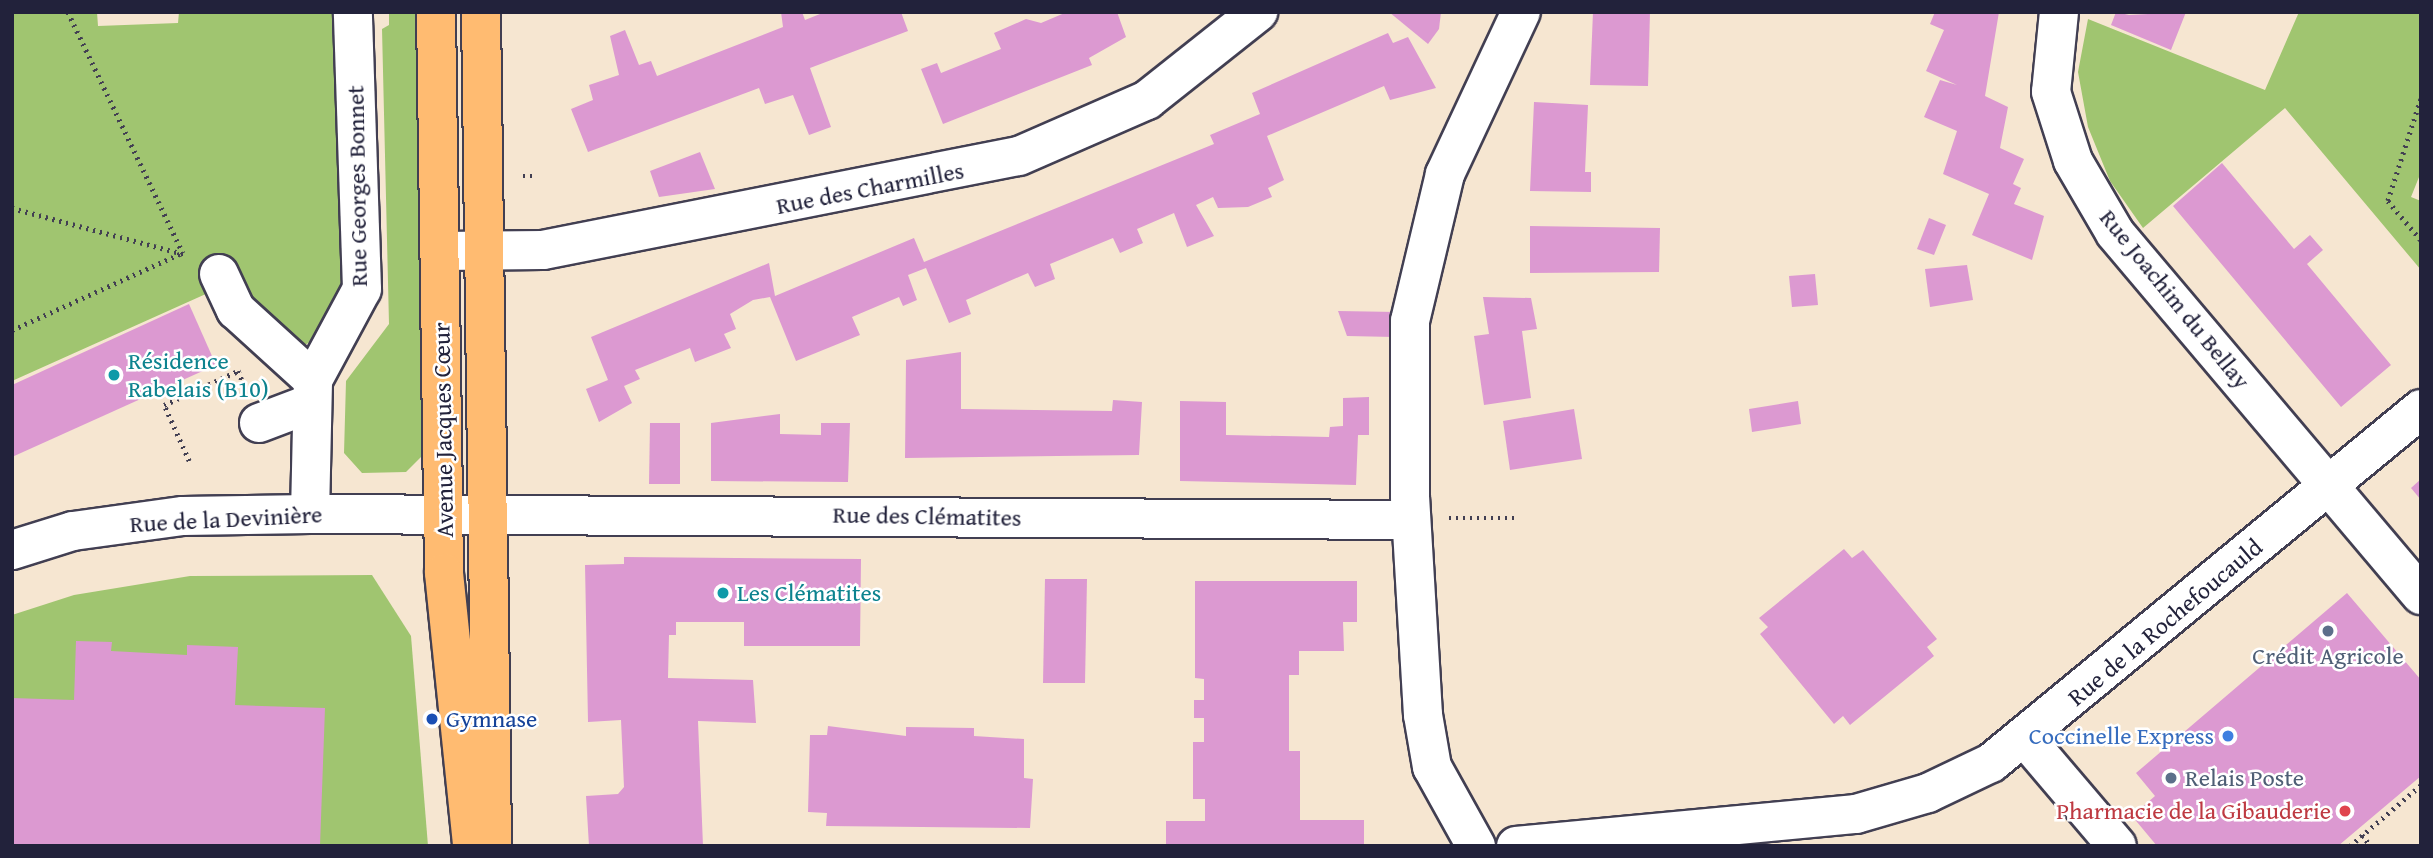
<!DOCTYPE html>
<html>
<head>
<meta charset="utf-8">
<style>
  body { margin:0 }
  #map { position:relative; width:2433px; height:858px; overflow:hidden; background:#f6e6d1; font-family:"Gentium Book Plus",serif }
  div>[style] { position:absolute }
  .green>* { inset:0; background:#a0c570 }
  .building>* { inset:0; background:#dc99d1 }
  .path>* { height:4.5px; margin-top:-2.25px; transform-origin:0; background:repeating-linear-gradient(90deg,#423f52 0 2px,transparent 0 7px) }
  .roads { filter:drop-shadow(2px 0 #423f52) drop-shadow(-2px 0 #423f52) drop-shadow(0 2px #423f52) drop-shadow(0 -2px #423f52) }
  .minor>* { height:38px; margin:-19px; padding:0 19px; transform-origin:19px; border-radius:19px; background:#fff }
  .major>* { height:38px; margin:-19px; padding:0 19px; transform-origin:19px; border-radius:19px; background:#ffbb71 }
  .dots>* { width:19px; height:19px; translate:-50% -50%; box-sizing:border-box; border:4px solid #fff; border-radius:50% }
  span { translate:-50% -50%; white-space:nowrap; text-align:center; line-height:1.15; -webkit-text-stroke:5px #fff; paint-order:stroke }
  .street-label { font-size:24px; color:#22223b }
  .culture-label { font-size:24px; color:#0d838f }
  .left { translate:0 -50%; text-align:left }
  .service-label { font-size:24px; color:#4e5e75 }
  .transit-label { font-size:24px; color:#164399 }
  .shop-label { font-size:24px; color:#366cbe }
  .right { translate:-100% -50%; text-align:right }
  .health-label { font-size:24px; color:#be3a42 }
  .frame { position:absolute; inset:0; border:14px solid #22223b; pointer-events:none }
</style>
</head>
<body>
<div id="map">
  <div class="green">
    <div style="clip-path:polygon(12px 12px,97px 12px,98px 26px,178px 23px,179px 12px,332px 12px,342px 308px,313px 340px,300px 348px,246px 300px,237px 280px,12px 381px)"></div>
    <div style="clip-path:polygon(389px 12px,421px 12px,428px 450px,406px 472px,362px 473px,344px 453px,346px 381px,389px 324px,382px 29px,389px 25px)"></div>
    <div style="clip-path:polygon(2299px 12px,2421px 12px,2421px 172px,2411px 197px,2421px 201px,2421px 270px,2285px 108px,2143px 228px,2110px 181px,2088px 127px,2078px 72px,2088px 19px,2265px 90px)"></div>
    <div style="clip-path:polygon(372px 575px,411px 636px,428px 846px,12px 846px,12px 615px,74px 595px,190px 576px)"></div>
  </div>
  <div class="building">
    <div style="clip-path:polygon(781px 12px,802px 12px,805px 20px,825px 12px,901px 12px,908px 31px,810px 68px,831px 127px,809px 135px,793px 95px,765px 104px,759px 88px,588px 152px,571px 109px,593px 100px,589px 85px,619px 75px,610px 36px,625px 30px,639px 65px,651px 61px,657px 76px,783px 27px)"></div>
    <div style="clip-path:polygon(1067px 12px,1117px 12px,1126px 37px,1089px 58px,1092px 65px,943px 124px,921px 69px,937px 63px,941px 73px,1001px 49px,994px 33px,1026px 19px,1041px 23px)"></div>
    <div style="clip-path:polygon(1389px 12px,1441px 12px,1439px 29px,1428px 44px)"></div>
    <div style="clip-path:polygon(1593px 12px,1650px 12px,1648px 86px,1590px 85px)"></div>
    <div style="clip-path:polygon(1935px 12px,1999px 12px,1985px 96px,2008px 107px,2000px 148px,2024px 159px,2013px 184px,2021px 188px,2014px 204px,2044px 216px,2032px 260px,1972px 235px,1989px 194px,1943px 174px,1957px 131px,1924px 117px,1940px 80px,1957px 85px,1926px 71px,1944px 30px,1930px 24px)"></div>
    <div style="clip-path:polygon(2116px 12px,2129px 15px,2186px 12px,2171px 50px,2111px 25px)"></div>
    <div style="clip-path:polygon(1388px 33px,1393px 43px,1408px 37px,1436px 88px,1390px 100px,1384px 86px,1267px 136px,1284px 180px,1268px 188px,1272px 197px,1248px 207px,1218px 208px,1213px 197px,1196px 205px,1214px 236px,1187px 247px,1174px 213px,1137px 229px,1143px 243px,1120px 253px,1113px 238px,1050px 264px,1055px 279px,1035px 287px,1028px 273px,966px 300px,971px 314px,949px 323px,926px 268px,908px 275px,917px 300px,903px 306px,899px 297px,852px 317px,860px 335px,796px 361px,770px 297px,753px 300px,730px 314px,736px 329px,724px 334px,731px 348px,695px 362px,690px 348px,635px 370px,640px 379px,624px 386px,632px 403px,599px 422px,586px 389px,608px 380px,591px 337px,769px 263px,775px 296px,914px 238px,924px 262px,1214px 144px,1210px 135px,1260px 114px,1252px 93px)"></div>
    <div style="clip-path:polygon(1534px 102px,1588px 105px,1585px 172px,1591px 172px,1591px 192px,1530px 191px)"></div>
    <div style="clip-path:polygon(700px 152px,715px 189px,659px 197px,650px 171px)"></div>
    <div style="clip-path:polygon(2222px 163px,2294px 249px,2310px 235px,2323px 250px,2307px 264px,2391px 365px,2341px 407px,2173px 206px)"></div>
    <div style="clip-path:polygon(1929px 218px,1946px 225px,1934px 255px,1917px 249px)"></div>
    <div style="clip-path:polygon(1530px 226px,1660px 228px,1659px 272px,1530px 273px)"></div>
    <div style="clip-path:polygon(1967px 265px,1973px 300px,1930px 307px,1925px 269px)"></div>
    <div style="clip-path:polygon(1815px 274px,1818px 305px,1792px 307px,1789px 276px)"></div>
    <div style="clip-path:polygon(1483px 297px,1531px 298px,1537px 329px,1522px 331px,1531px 398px,1484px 405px,1474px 336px,1489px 334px)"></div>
    <div style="clip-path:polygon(189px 304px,216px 365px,12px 457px,12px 385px)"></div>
    <div style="clip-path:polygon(1338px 311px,1397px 312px,1394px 337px,1347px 336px)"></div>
    <div style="clip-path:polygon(961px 352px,961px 409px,1112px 411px,1113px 400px,1142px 402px,1139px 455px,905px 458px,906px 360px)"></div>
    <div style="clip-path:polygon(1369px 397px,1369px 435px,1358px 435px,1356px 485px,1180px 481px,1180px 401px,1226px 402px,1226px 435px,1329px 437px,1330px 427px,1343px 426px,1343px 398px)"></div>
    <div style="clip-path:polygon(1798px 401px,1801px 424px,1752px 432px,1749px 409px)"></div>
    <div style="clip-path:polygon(1574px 409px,1582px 459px,1510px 470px,1503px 421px)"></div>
    <div style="clip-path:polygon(780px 414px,780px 434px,821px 435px,821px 423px,850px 423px,848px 482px,711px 481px,711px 423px)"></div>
    <div style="clip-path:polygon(650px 423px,680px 423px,680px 484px,649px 484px)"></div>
    <div style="clip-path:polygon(2421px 479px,2421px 500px,2411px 488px)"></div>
    <div style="clip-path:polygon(1844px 549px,1852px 558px,1863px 550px,1937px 639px,1927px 647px,1934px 656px,1850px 725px,1843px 716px,1834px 724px,1760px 634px,1768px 627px,1759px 618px)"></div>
    <div style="clip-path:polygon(624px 557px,861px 559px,860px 646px,744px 646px,744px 622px,676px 622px,676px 635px,669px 635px,668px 678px,753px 680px,756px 723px,698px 721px,703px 846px,589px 846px,586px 796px,618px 794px,624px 787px,621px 720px,588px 722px,585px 565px,624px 564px)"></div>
    <div style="clip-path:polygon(1045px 579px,1087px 579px,1085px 683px,1043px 683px)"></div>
    <div style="clip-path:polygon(1195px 581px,1357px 581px,1357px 622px,1343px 622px,1344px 651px,1299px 651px,1299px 675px,1289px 675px,1289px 751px,1300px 751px,1300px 820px,1364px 820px,1364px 846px,1166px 846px,1166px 821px,1205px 821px,1205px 799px,1193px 799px,1193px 742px,1204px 742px,1204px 718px,1194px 718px,1194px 700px,1204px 700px,1204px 679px,1195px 678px)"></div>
    <div style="clip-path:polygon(2347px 593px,2421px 680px,2421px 776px,2338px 846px,2157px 846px,2132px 816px,2155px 796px,2136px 773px)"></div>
    <div style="clip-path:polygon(76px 641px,112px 642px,111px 651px,187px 655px,187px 645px,238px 647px,235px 705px,325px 708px,320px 846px,12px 846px,12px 698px,74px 700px)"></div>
    <div style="clip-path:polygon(828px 726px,906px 736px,906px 727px,974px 728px,974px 736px,1024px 739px,1024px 778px,1033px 779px,1030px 828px,826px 826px,827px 813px,808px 812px,810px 735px,827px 735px)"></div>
  </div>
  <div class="path">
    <div style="left:68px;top:12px;width:267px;rotate:64.5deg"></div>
    <div style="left:2421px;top:99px;width:107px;rotate:107.9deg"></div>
    <div style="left:2388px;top:201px;width:51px;rotate:49.8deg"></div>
    <div style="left:523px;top:176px;width:13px"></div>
    <div style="left:12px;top:208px;width:178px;rotate:15deg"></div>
    <div style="left:12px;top:330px;width:187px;rotate:-24.4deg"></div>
    <div style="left:238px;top:371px;width:10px;rotate:66deg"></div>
    <div style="left:189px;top:461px;width:61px;rotate:-114.1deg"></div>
    <div style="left:164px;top:405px;width:84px;rotate:-24.7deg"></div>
    <div style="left:1449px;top:518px;width:66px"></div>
    <div style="left:2362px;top:835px;width:14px;rotate:51deg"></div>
    <div style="left:2350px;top:846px;width:94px;rotate:-40.7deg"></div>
  </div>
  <div class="roads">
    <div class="minor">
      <div style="left:2059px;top:12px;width:80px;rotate:95.7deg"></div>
      <div style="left:2051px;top:92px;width:72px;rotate:72.3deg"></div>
      <div style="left:2073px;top:161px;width:83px;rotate:59.7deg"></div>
      <div style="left:2115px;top:233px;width:474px;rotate:49.8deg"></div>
      <div style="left:441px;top:251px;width:102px;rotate:-0.6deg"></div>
      <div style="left:543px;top:250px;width:485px;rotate:-11.2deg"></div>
      <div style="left:1019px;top:156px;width:140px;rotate:-23.6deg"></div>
      <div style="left:1147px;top:100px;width:142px;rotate:-38.4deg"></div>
      <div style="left:219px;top:274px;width:40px;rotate:65deg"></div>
      <div style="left:236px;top:310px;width:104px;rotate:42.3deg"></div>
      <div style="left:259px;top:423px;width:53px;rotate:-20.8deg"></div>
      <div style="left:310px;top:514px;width:134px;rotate:-88.7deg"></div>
      <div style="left:313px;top:380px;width:103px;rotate:-61.7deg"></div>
      <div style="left:362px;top:289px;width:277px;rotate:-91.9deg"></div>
      <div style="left:12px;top:550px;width:64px;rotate:-17.3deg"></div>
      <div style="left:73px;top:531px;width:111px;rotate:-7.8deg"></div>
      <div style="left:183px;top:516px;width:127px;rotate:-0.9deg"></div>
      <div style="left:310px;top:514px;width:1101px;rotate:0.31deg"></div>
      <div style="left:2026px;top:739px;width:140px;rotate:49.6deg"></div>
      <div style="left:1476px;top:846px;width:90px;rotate:-119.1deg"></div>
      <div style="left:1432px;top:767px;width:53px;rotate:-99.8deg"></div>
      <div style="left:1423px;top:715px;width:217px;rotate:-93.4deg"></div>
      <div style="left:1410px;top:498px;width:177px;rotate:-90deg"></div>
      <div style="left:1410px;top:321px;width:151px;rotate:-76.6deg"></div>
      <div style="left:1445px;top:174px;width:179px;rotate:-64.9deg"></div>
      <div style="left:1516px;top:846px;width:342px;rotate:-5.4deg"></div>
      <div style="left:1856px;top:814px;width:75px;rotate:-16.3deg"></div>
      <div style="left:1928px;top:793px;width:70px;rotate:-25.5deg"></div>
      <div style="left:1991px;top:763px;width:557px;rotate:-39.46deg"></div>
    </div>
    <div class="major">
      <div style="left:436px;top:12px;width:561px;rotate:89.18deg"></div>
      <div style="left:444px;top:573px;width:274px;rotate:84.1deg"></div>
      <div style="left:481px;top:12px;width:834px;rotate:89.24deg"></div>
    </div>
  </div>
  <div class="dots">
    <div style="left:114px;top:375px;background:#0f9aa8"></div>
    <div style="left:723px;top:593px;background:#0f9aa8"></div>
    <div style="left:2328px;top:631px;background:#5c6f8a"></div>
    <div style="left:432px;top:719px;background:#1a4fb4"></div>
    <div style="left:2228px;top:736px;background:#3f7fe0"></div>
    <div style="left:2171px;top:778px;background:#5c6f8a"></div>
    <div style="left:2345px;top:811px;background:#e0444e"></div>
  </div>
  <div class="street-label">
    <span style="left:357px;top:186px;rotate:-91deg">Rue Georges Bonnet</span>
    <span style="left:870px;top:188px;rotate:-11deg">Rue des Charmilles</span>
    <span style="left:2175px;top:299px;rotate:51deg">Rue Joachim du Bellay</span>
    <span style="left:443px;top:430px;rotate:-91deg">Avenue Jacques Cœur</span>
    <span style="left:927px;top:516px;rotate:1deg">Rue des Clématites</span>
    <span style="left:226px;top:519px;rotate:-3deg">Rue de la Devinière</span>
    <span style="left:2165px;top:622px;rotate:-40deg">Rue de la Rochefoucauld</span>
  </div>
  <div class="culture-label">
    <span class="left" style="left:128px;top:375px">Résidence<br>Rabelais (B10)</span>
    <span class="left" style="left:737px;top:593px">Les Clématites</span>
  </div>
  <div class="service-label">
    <span style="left:2328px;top:656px">Crédit Agricole</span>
    <span class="left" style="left:2185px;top:778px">Relais Poste</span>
  </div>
  <div class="transit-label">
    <span class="left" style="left:446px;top:719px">Gymnase</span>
  </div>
  <div class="shop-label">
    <span class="right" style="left:2214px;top:736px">Coccinelle Express</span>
  </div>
  <div class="health-label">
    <span class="right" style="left:2331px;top:811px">Pharmacie de la Gibauderie</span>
  </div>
  <div class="frame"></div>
</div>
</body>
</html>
